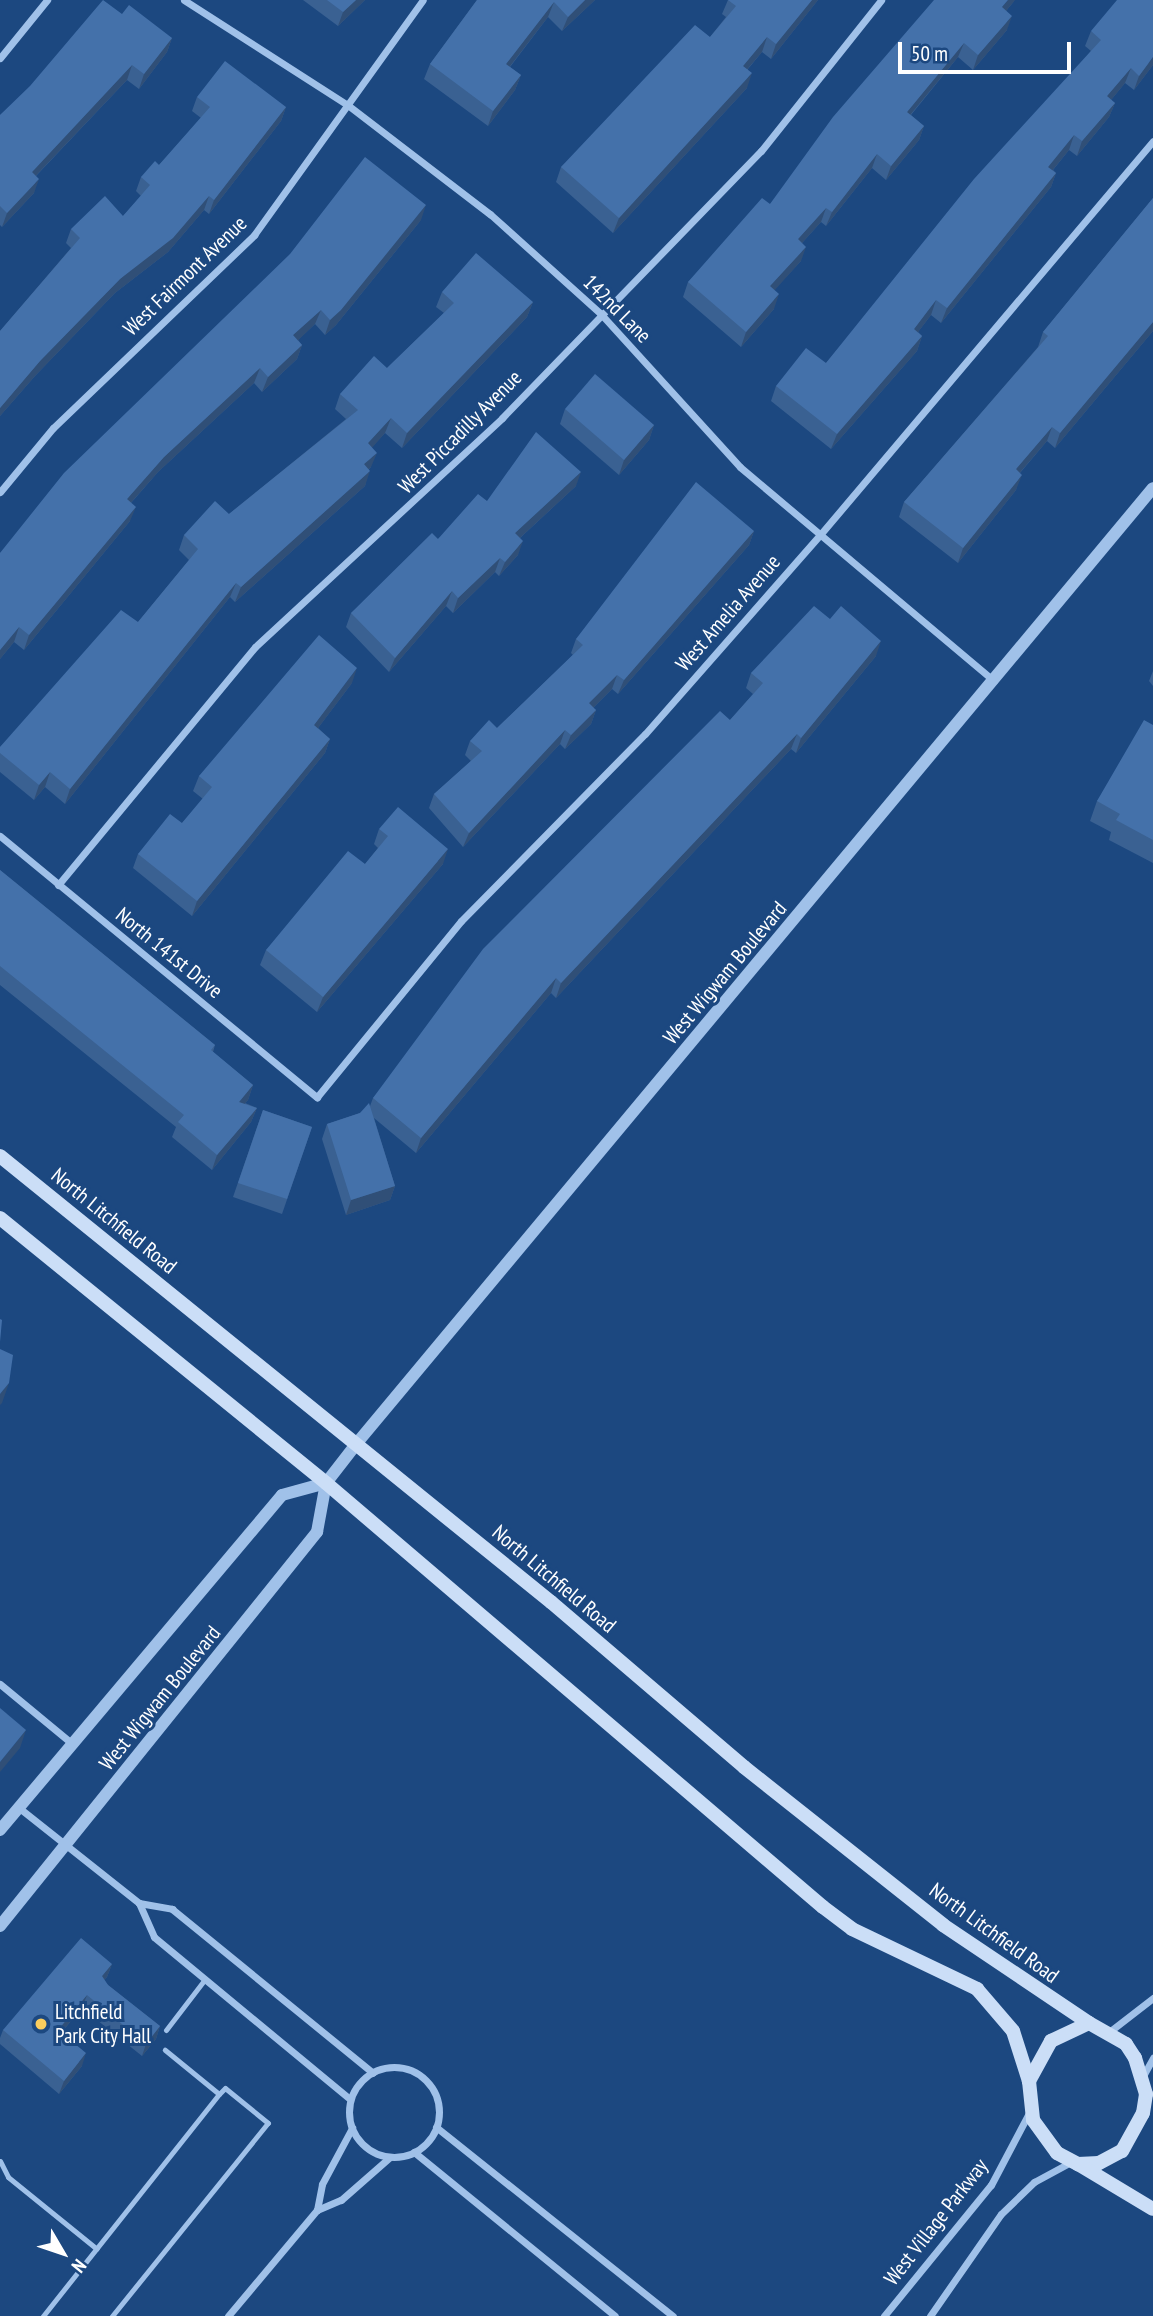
<!DOCTYPE html>
<html>
<head>
<meta charset="utf-8">
<style>
  body { margin:0 }
  #map { position:relative; width:1153px; height:2316px; overflow:hidden; background:#1c4880; font-family:"PT Sans Narrow",sans-serif }
  div>[style] { position:absolute }
  .service>* { height:5px; margin:-2.5px; padding:0 2.5px; transform-origin:2.5px; border-radius:2.5px; background:#a0c1e9 }
  .minor>* { height:7px; margin:-3.5px; padding:0 3.5px; transform-origin:3.5px; border-radius:3.5px; background:#a0c1e9 }
  .minor>.ring { margin:-3.5px; padding:0; box-sizing:content-box; background:none; border:7px solid #a0c1e9; border-radius:50% }
  .tertiary>* { height:12px; margin:-6px; padding:0 6px; transform-origin:6px; border-radius:6px; background:#a0c1e9 }
  .secondary>* { height:14px; margin:-7px; padding:0 7px; transform-origin:7px; border-radius:7px; background:#cbdef7 }
  .wall>* { inset:0; background:#3a6192 }
  .shaded-wall>* { inset:0; background:#304f77 }
  .building>* { inset:0; background:#4471aa }
  .dots>* { width:19px; height:19px; translate:-50% -50%; box-sizing:border-box; border:4px solid #1c4880; border-radius:50% }
  span { translate:-50% -50%; white-space:nowrap; text-align:center; line-height:1.15; -webkit-text-stroke:6px #1c4880; paint-order:stroke }
  .street-label { font-size:21px; color:#fff }
  .poi-label { font-size:21px; color:#fff }
  .left { translate:0 -50%; text-align:left }
  .north { position:absolute; left:28px; top:2218px; width:70px; height:70px; -webkit-text-stroke:5px #1c4880; paint-order:stroke; rotate:129deg; font-size:19px; font-weight:700; line-height:28px; text-align:center; color:#fff }
  .north::after { content:''; display:block; margin:auto; width:24px; height:32px; background:#fff; clip-path:polygon(50% 0,100% 100%,50% 72%,0 100%) }
  .scale { position:absolute; left:898px; top:42px; width:173px; height:32px; box-sizing:border-box; border:4px solid #fff; border-top:0; padding-left:9px; font-size:21px; line-height:24px; white-space:nowrap; color:#fff; -webkit-text-stroke:5px #1c4880; paint-order:stroke }
</style>
</head>
<body>
<div id="map">
  <div class="service">
    <div style="left:166px;top:2030px;width:64px;rotate:-52.6deg"></div>
    <div style="left:0;top:2161px;width:18px;rotate:63deg"></div>
    <div style="left:8px;top:2177px;width:114px;rotate:39deg"></div>
    <div style="left:43px;top:2316px;width:283px;rotate:-51.6deg"></div>
    <div style="left:219px;top:2094px;width:70px;rotate:-140.8deg"></div>
    <div style="left:112px;top:2316px;width:248px;rotate:-51.1deg"></div>
    <div style="left:268px;top:2123px;width:55px;rotate:-140.9deg"></div>
    <div style="left:225px;top:2088px;width:8px;rotate:135deg"></div>
  </div>
  <div class="minor">
    <div style="left:184px;top:0;width:196px;rotate:32.7deg"></div>
    <div style="left:349px;top:106px;width:178px;rotate:37.5deg"></div>
    <div style="left:490px;top:214px;width:148px;rotate:42deg"></div>
    <div style="left:600px;top:313px;width:208px;rotate:47.7deg"></div>
    <div style="left:740px;top:467px;width:332px;rotate:40.1deg"></div>
    <div style="left:0;top:58px;width:75px;rotate:-51deg"></div>
    <div style="left:0;top:492px;width:83px;rotate:-50.4deg"></div>
    <div style="left:53px;top:428px;width:279px;rotate:-43.8deg"></div>
    <div style="left:254px;top:235px;width:289px;rotate:-54.3deg"></div>
    <div style="left:0;top:836px;width:411px;rotate:39.5deg"></div>
    <div style="left:317px;top:1097px;width:227px;rotate:-50.7deg"></div>
    <div style="left:461px;top:921px;width:262px;rotate:-45.5deg"></div>
    <div style="left:645px;top:734px;width:264px;rotate:-48.7deg"></div>
    <div style="left:819px;top:536px;width:517px;rotate:-49.78deg"></div>
    <div style="left:58px;top:885px;width:309px;rotate:-50.4deg"></div>
    <div style="left:255px;top:647px;width:337px;rotate:-42.8deg"></div>
    <div style="left:502px;top:418px;width:372px;rotate:-45.9deg"></div>
    <div style="left:761px;top:151px;width:193px;rotate:-51.5deg"></div>
    <div style="left:0;top:1684px;width:91px;rotate:39.6deg"></div>
    <div style="left:18px;top:1807px;width:154px;rotate:38.4deg"></div>
    <div style="left:139px;top:1903px;width:34px;rotate:10deg"></div>
    <div style="left:172px;top:1909px;width:259px;rotate:39.2deg"></div>
    <div style="left:139px;top:1903px;width:37px;rotate:66deg"></div>
    <div style="left:154px;top:1937px;width:254px;rotate:39.6deg"></div>
    <div style="left:1109px;top:2032px;width:56px;rotate:-37.7deg"></div>
    <div class="ring" style="left:349px;top:2067px;width:83px;height:83px"></div>
    <div style="left:1143px;top:2076px;width:21px;rotate:-61deg"></div>
    <div style="left:436px;top:2127px;width:303px;rotate:38.6deg"></div>
    <div style="left:414px;top:2152px;width:259px;rotate:39.2deg"></div>
    <div style="left:317px;top:2210px;width:26px;rotate:-79deg"></div>
    <div style="left:322px;top:2184px;width:64px;rotate:-61.8deg"></div>
    <div style="left:228px;top:2316px;width:138px;rotate:-50deg"></div>
    <div style="left:317px;top:2210px;width:26px;rotate:-23deg"></div>
    <div style="left:341px;top:2200px;width:65px;rotate:-41.3deg"></div>
    <div style="left:884px;top:2316px;width:169px;rotate:-50.8deg"></div>
    <div style="left:991px;top:2185px;width:81px;rotate:-62.2deg"></div>
    <div style="left:930px;top:2316px;width:124px;rotate:-55.2deg"></div>
    <div style="left:1001px;top:2214px;width:46px;rotate:-44.1deg"></div>
    <div style="left:1034px;top:2182px;width:42px;rotate:-28.4deg"></div>
  </div>
  <div class="tertiary">
    <div style="left:0;top:1830px;width:438px;rotate:-49.9deg"></div>
    <div style="left:282px;top:1495px;width:46px;rotate:-15.3deg"></div>
    <div style="left:0;top:1926px;width:506px;rotate:-51.18deg"></div>
    <div style="left:317px;top:1532px;width:50px;rotate:-79.6deg"></div>
    <div style="left:326px;top:1483px;width:51px;rotate:-52.2deg"></div>
    <div style="left:357px;top:1443px;width:1243px;rotate:-50.19deg"></div>
  </div>
  <div class="secondary">
    <div style="left:0;top:1156px;width:709px;rotate:38.99deg"></div>
    <div style="left:551px;top:1602px;width:254px;rotate:40.5deg"></div>
    <div style="left:744px;top:1767px;width:254px;rotate:38.4deg"></div>
    <div style="left:943px;top:1925px;width:176px;rotate:33.9deg"></div>
    <div style="left:0;top:1218px;width:420px;rotate:39.1deg"></div>
    <div style="left:326px;top:1483px;width:653px;rotate:40.47deg"></div>
    <div style="left:823px;top:1907px;width:36px;rotate:37deg"></div>
    <div style="left:852px;top:1929px;width:139px;rotate:25.6deg"></div>
    <div style="left:977px;top:1989px;width:55px;rotate:49.4deg"></div>
    <div style="left:1013px;top:2031px;width:52px;rotate:72.3deg"></div>
    <div style="left:1029px;top:2081px;width:39px;rotate:84deg"></div>
    <div style="left:1033px;top:2120px;width:41px;rotate:54deg"></div>
    <div style="left:1057px;top:2153px;width:24px;rotate:28deg"></div>
    <div style="left:1078px;top:2164px;width:21px;rotate:-3deg"></div>
    <div style="left:1099px;top:2163px;width:26px;rotate:-28deg"></div>
    <div style="left:1122px;top:2151px;width:43px;rotate:-61.1deg"></div>
    <div style="left:1143px;top:2113px;width:19px;rotate:-81deg"></div>
    <div style="left:1146px;top:2094px;width:38px;rotate:-107deg"></div>
    <div style="left:1135px;top:2058px;width:17px;rotate:-123deg"></div>
    <div style="left:1126px;top:2044px;width:43px;rotate:-150.4deg"></div>
    <div style="left:1089px;top:2023px;width:42px;rotate:154.7deg"></div>
    <div style="left:1051px;top:2041px;width:46px;rotate:118.8deg"></div>
    <div style="left:1078px;top:2164px;width:87px;rotate:31deg"></div>
  </div>
  <div class="wall">
    <div style="clip-path:polygon(303px 0,365px 0,338px 26px)"></div>
    <div style="clip-path:polygon(477px 0,595px 0,562px 31px,548px 17px,510px 67px,521px 75px,515px 90px,488px 126px,424px 79px,430px 64px)"></div>
    <div style="clip-path:polygon(728px 0,818px 0,771px 59px,762px 52px,748px 69px,747px 88px,613px 233px,556px 182px,561px 167px,710px 37px,726px 17px,722px 14px)"></div>
    <div style="clip-path:polygon(1015px 0,1006px 11px,1007px 30px,973px 70px,958px 57px,911px 115px,924px 126px,919px 140px,886px 180px,872px 168px,826px 226px,821px 222px,802px 243px,801px 261px,774px 290px,774px 309px,741px 347px,683px 297px,688px 282px,770px 204px)"></div>
    <div style="clip-path:polygon(122px 14px,172px 38px,167px 52px,139px 89px,127px 80px,36px 176px,34px 193px,2px 227px,0 225px,0 115px)"></div>
    <div style="clip-path:polygon(1091px 31px,1153px 65px,1134px 90px,1125px 83px,1111px 100px,1115px 103px,1109px 117px,1077px 156px,1069px 150px,1053px 170px,1056px 173px,1051px 187px,941px 323px,931px 315px,918px 332px,922px 336px,917px 351px,831px 449px,771px 401px,776px 386px,826px 363px,1091px 51px,1085px 46px)"></div>
    <div style="clip-path:polygon(197px 97px,286px 107px,281px 121px,209px 214px,204px 210px,168px 252px,115px 293px,35px 376px,0 416px,0 331px,71px 248px,66px 243px,71px 229px,123px 216px,141px 196px,136px 191px,141px 177px,159px 165px,201px 118px,192px 111px)"></div>
    <div style="clip-path:polygon(1153px 198px,1153px 331px,1055px 448px,1047px 441px,1020px 473px,1016px 490px,958px 563px,899px 517px,904px 502px,1038px 347px,1043px 332px)"></div>
    <div style="clip-path:polygon(421px 220px,336px 325px,325px 335px,315px 324px,298px 340px,302px 345px,297px 359px,262px 392px,254px 383px,158px 472px,131px 503px,130px 521px,24px 650px,14px 642px,0 659px,0 553px)"></div>
    <div style="clip-path:polygon(442px 292px,533px 302px,527px 317px,402px 448px,385px 433px,372px 447px,371px 467px,369px 469px,365px 486px,235px 602px,230px 597px,65px 804px,45px 787px,34px 800px,0 772px,0 747px,138px 622px,189px 560px,179px 550px,184px 535px,229px 514px,346px 419px,335px 409px,340px 394px,387px 368px,444px 313px,436px 307px)"></div>
    <div style="clip-path:polygon(565px 409px,654px 425px,649px 440px,619px 475px,560px 424px)"></div>
    <div style="clip-path:polygon(576px 486px,520px 538px,518px 555px,499px 576px,495px 572px,453px 613px,446px 606px,389px 672px,346px 627px,351px 613px,438px 539px,487px 501px)"></div>
    <div style="clip-path:polygon(754px 531px,749px 545px,618px 694px,612px 689px,593px 708px,596px 710px,591px 724px,565px 749px,560px 744px,463px 847px,429px 808px,434px 794px,471px 761px,465px 755px,470px 741px,497px 728px,573px 655px,571px 653px,576px 639px)"></div>
    <div style="clip-path:polygon(830px 619px,876px 656px,796px 753px,791px 749px,556px 998px,551px 993px,416px 1153px,374px 1118px,395px 1186px,390px 1200px,346px 1215px,322px 1139px,327px 1124px,360px 1113px,370px 1106px,373px 1098px,730px 720px,753px 694px,746px 688px,751px 673px)"></div>
    <div style="clip-path:polygon(1153px 671px,1153px 686px,1149px 681px)"></div>
    <div style="clip-path:polygon(352px 683px,318px 728px,330px 739px,325px 753px,192px 916px,133px 868px,138px 854px,182px 823px,203px 799px,193px 791px,199px 776px)"></div>
    <div style="clip-path:polygon(1153px 725px,1153px 863px,1109px 840px,1111px 832px,1090px 821px,1097px 801px)"></div>
    <div style="clip-path:polygon(379px 829px,443px 864px,317px 1012px,260px 965px,266px 950px,365px 864px,378px 848px,374px 844px)"></div>
    <div style="clip-path:polygon(0 870px,215px 1045px,213px 1052px,253px 1085px,248px 1100px,245px 1103px,257px 1108px,251px 1122px,212px 1170px,172px 1137px,176px 1127px,0 985px)"></div>
    <div style="clip-path:polygon(263px 1110px,312px 1127px,282px 1214px,233px 1197px)"></div>
    <div style="clip-path:polygon(112px 1964px,107px 1977px,104px 1980px,108px 1985px,160px 2026px,156px 2039px,142px 2056px,82px 2008px,61px 2033px,82px 2066px,59px 2094px,0 2044px,0 2038px,3px 2030px)"></div>
  </div>
  <div class="shaded-wall">
    <div style="clip-path:polygon(356px 0,365px 0,338px 26px,343px 12px)"></div>
    <div style="clip-path:polygon(585px 0,595px 0,562px 31px,568px 17px)"></div>
    <div style="clip-path:polygon(812px 0,818px 0,771px 59px,776px 44px)"></div>
    <div style="clip-path:polygon(1008px 0,1015px 0,997px 22px,1002px 7px)"></div>
    <div style="clip-path:polygon(554px 2px,548px 17px,500px 79px,506px 64px)"></div>
    <div style="clip-path:polygon(1012px 16px,1007px 30px,973px 70px,978px 55px)"></div>
    <div style="clip-path:polygon(767px 37px,762px 52px,738px 80px,743px 66px)"></div>
    <div style="clip-path:polygon(172px 38px,167px 52px,139px 89px,144px 74px)"></div>
    <div style="clip-path:polygon(964px 43px,958px 57px,901px 126px,907px 112px)"></div>
    <div style="clip-path:polygon(1153px 57px,1153px 65px,1134px 90px,1139px 76px)"></div>
    <div style="clip-path:polygon(132px 65px,127px 80px,26px 186px,32px 172px)"></div>
    <div style="clip-path:polygon(1131px 68px,1125px 83px,1102px 111px,1107px 96px)"></div>
    <div style="clip-path:polygon(752px 73px,747px 88px,613px 233px,619px 218px)"></div>
    <div style="clip-path:polygon(521px 75px,515px 90px,488px 126px,493px 111px)"></div>
    <div style="clip-path:polygon(1115px 103px,1109px 117px,1077px 156px,1082px 141px)"></div>
    <div style="clip-path:polygon(286px 107px,281px 121px,209px 214px,214px 200px)"></div>
    <div style="clip-path:polygon(924px 126px,919px 140px,886px 180px,891px 166px)"></div>
    <div style="clip-path:polygon(1074px 135px,1069px 150px,1043px 182px,1048px 167px)"></div>
    <div style="clip-path:polygon(877px 154px,872px 168px,826px 226px,832px 212px)"></div>
    <div style="clip-path:polygon(1056px 173px,1051px 187px,941px 323px,947px 308px)"></div>
    <div style="clip-path:polygon(39px 179px,34px 193px,2px 227px,7px 213px)"></div>
    <div style="clip-path:polygon(209px 196px,204px 210px,168px 252px,115px 293px,35px 376px,0 416px,0 408px,40px 361px,120px 279px)"></div>
    <div style="clip-path:polygon(426px 205px,421px 220px,336px 325px,325px 335px,330px 320px)"></div>
    <div style="clip-path:polygon(826px 208px,821px 222px,792px 254px,798px 239px)"></div>
    <div style="clip-path:polygon(806px 247px,801px 261px,765px 301px,770px 286px)"></div>
    <div style="clip-path:polygon(779px 294px,774px 309px,741px 347px,746px 332px)"></div>
    <div style="clip-path:polygon(936px 300px,931px 315px,909px 344px,914px 329px)"></div>
    <div style="clip-path:polygon(533px 302px,527px 317px,402px 448px,407px 433px)"></div>
    <div style="clip-path:polygon(321px 310px,315px 324px,288px 350px,293px 335px)"></div>
    <div style="clip-path:polygon(1153px 322px,1153px 331px,1055px 448px,1060px 433px)"></div>
    <div style="clip-path:polygon(922px 336px,917px 351px,831px 449px,837px 434px)"></div>
    <div style="clip-path:polygon(302px 345px,297px 359px,262px 392px,268px 377px)"></div>
    <div style="clip-path:polygon(260px 368px,254px 383px,158px 472px,121px 514px,127px 499px,164px 457px)"></div>
    <div style="clip-path:polygon(391px 418px,385px 433px,363px 458px,368px 443px)"></div>
    <div style="clip-path:polygon(654px 425px,649px 440px,619px 475px,624px 460px)"></div>
    <div style="clip-path:polygon(1052px 427px,1047px 441px,1010px 484px,1016px 469px)"></div>
    <div style="clip-path:polygon(377px 453px,371px 467px,358px 478px,364px 464px)"></div>
    <div style="clip-path:polygon(370px 471px,365px 486px,235px 602px,241px 587px)"></div>
    <div style="clip-path:polygon(581px 472px,576px 486px,509px 548px,515px 533px)"></div>
    <div style="clip-path:polygon(1022px 475px,1016px 490px,958px 563px,963px 548px)"></div>
    <div style="clip-path:polygon(136px 507px,130px 521px,24px 650px,29px 635px)"></div>
    <div style="clip-path:polygon(754px 531px,749px 545px,618px 694px,624px 680px)"></div>
    <div style="clip-path:polygon(523px 541px,518px 555px,499px 576px,505px 562px)"></div>
    <div style="clip-path:polygon(500px 558px,495px 572px,453px 613px,458px 598px)"></div>
    <div style="clip-path:polygon(236px 583px,230px 597px,65px 804px,70px 789px)"></div>
    <div style="clip-path:polygon(452px 591px,446px 606px,389px 672px,395px 658px)"></div>
    <div style="clip-path:polygon(19px 627px,14px 642px,0 659px,0 650px)"></div>
    <div style="clip-path:polygon(881px 641px,876px 656px,796px 753px,801px 738px)"></div>
    <div style="clip-path:polygon(357px 668px,352px 683px,309px 740px,314px 725px)"></div>
    <div style="clip-path:polygon(617px 675px,612px 689px,584px 717px,589px 703px)"></div>
    <div style="clip-path:polygon(596px 710px,591px 724px,565px 749px,571px 735px)"></div>
    <div style="clip-path:polygon(565px 730px,560px 744px,463px 847px,469px 833px)"></div>
    <div style="clip-path:polygon(797px 734px,791px 749px,556px 998px,561px 983px)"></div>
    <div style="clip-path:polygon(330px 739px,325px 753px,192px 916px,197px 901px)"></div>
    <div style="clip-path:polygon(50px 772px,45px 787px,34px 800px,39px 785px)"></div>
    <div style="clip-path:polygon(448px 849px,443px 864px,317px 1012px,323px 997px)"></div>
    <div style="clip-path:polygon(556px 978px,551px 993px,416px 1153px,421px 1138px)"></div>
    <div style="clip-path:polygon(253px 1085px,248px 1100px,234px 1116px,239px 1102px)"></div>
    <div style="clip-path:polygon(257px 1108px,251px 1122px,212px 1170px,217px 1155px)"></div>
    <div style="clip-path:polygon(395px 1186px,390px 1200px,346px 1215px,351px 1200px)"></div>
    <div style="clip-path:polygon(9px 1383px,2px 1403px,0 1405px,0 1394px)"></div>
    <div style="clip-path:polygon(26px 1730px,20px 1748px,0 1772px,0 1762px)"></div>
    <div style="clip-path:polygon(112px 1964px,107px 1977px,97px 1988px,102px 1976px)"></div>
    <div style="clip-path:polygon(87px 1995px,82px 2008px,53px 2042px,58px 2030px)"></div>
    <div style="clip-path:polygon(160px 2026px,156px 2039px,142px 2056px,146px 2044px)"></div>
    <div style="clip-path:polygon(86px 2053px,82px 2066px,59px 2094px,64px 2081px)"></div>
  </div>
  <div class="building">
    <div style="clip-path:polygon(103px 0,122px 14px,129px 5px,172px 38px,144px 74px,132px 65px,32px 172px,39px 179px,7px 213px,0 206px,0 115px,30px 86px)"></div>
    <div style="clip-path:polygon(327px 0,356px 0,343px 12px)"></div>
    <div style="clip-path:polygon(477px 0,585px 0,568px 17px,554px 2px,506px 64px,521px 75px,493px 111px,430px 64px)"></div>
    <div style="clip-path:polygon(728px 0,812px 0,776px 44px,767px 37px,743px 66px,752px 73px,619px 218px,561px 167px,695px 25px,710px 37px,736px 6px)"></div>
    <div style="clip-path:polygon(934px 0,1008px 0,1002px 7px,1012px 16px,978px 55px,964px 43px,907px 112px,924px 126px,891px 166px,877px 154px,832px 212px,826px 208px,798px 239px,806px 247px,770px 286px,779px 294px,746px 332px,688px 282px,762px 198px,770px 204px,833px 117px)"></div>
    <div style="clip-path:polygon(1117px 0,1153px 0,1153px 57px,1139px 76px,1131px 68px,1107px 96px,1115px 103px,1082px 141px,1074px 135px,1048px 167px,1056px 173px,947px 308px,936px 300px,914px 329px,922px 336px,837px 434px,776px 386px,806px 348px,826px 363px,974px 179px,1101px 40px,1091px 31px)"></div>
    <div style="clip-path:polygon(225px 61px,286px 107px,214px 200px,209px 196px,173px 238px,120px 279px,40px 361px,0 408px,0 331px,80px 238px,71px 229px,105px 196px,123px 216px,150px 185px,141px 177px,155px 161px,159px 165px,210px 107px,197px 97px)"></div>
    <div style="clip-path:polygon(365px 157px,426px 205px,341px 310px,330px 320px,321px 310px,293px 335px,302px 345px,268px 377px,260px 368px,164px 457px,127px 499px,136px 507px,29px 635px,19px 627px,0 650px,0 553px,64px 473px,290px 254px)"></div>
    <div style="clip-path:polygon(1153px 198px,1153px 322px,1060px 433px,1052px 427px,1016px 469px,1022px 475px,963px 548px,904px 502px,1048px 336px,1043px 332px)"></div>
    <div style="clip-path:polygon(476px 253px,533px 302px,407px 433px,391px 418px,368px 443px,377px 453px,364px 464px,370px 471px,241px 587px,236px 583px,70px 789px,50px 772px,39px 785px,0 753px,0 747px,121px 610px,138px 622px,198px 549px,184px 535px,215px 501px,229px 514px,358px 410px,340px 394px,374px 356px,387px 368px,454px 303px,442px 292px)"></div>
    <div style="clip-path:polygon(595px 374px,654px 425px,624px 460px,565px 409px)"></div>
    <div style="clip-path:polygon(536px 432px,581px 472px,515px 533px,523px 541px,505px 562px,500px 558px,458px 598px,452px 591px,395px 658px,351px 613px,432px 533px,438px 539px,478px 494px,487px 501px)"></div>
    <div style="clip-path:polygon(696px 482px,754px 531px,624px 680px,617px 675px,589px 703px,596px 710px,571px 735px,565px 730px,469px 833px,434px 794px,482px 751px,470px 741px,489px 720px,497px 728px,583px 645px,576px 639px)"></div>
    <div style="clip-path:polygon(814px 606px,830px 619px,841px 606px,881px 641px,801px 738px,797px 734px,561px 983px,556px 978px,421px 1138px,373px 1098px,483px 949px,720px 711px,730px 720px,763px 683px,751px 673px)"></div>
    <div style="clip-path:polygon(319px 635px,357px 668px,314px 725px,330px 739px,197px 901px,138px 854px,170px 814px,182px 823px,212px 787px,199px 776px)"></div>
    <div style="clip-path:polygon(1144px 720px,1153px 725px,1153px 840px,1116px 820px,1120px 814px,1097px 801px)"></div>
    <div style="clip-path:polygon(398px 807px,448px 849px,323px 997px,266px 950px,348px 851px,365px 864px,388px 836px,379px 829px)"></div>
    <div style="clip-path:polygon(0 870px,215px 1045px,211px 1050px,253px 1085px,239px 1102px,257px 1108px,217px 1155px,178px 1122px,184px 1115px,0 966px)"></div>
    <div style="clip-path:polygon(369px 1103px,395px 1186px,351px 1200px,327px 1124px,360px 1113px)"></div>
    <div style="clip-path:polygon(263px 1110px,312px 1127px,287px 1199px,238px 1183px)"></div>
    <div style="clip-path:polygon(0 1319px,2px 1320px,0 1342px)"></div>
    <div style="clip-path:polygon(0 1349px,13px 1355px,9px 1383px,0 1394px)"></div>
    <div style="clip-path:polygon(0 1708px,26px 1730px,0 1762px)"></div>
    <div style="clip-path:polygon(81px 1938px,112px 1964px,102px 1976px,108px 1985px,160px 2026px,146px 2044px,87px 1995px,58px 2030px,86px 2053px,64px 2081px,3px 2030px)"></div>
  </div>
  <div class="dots">
    <div style="left:41px;top:2024px;background:#facd5e"></div>
  </div>
  <div class="street-label">
    <span style="left:185px;top:276px;rotate:-44deg">West Fairmont Avenue</span>
    <span style="left:617px;top:309px;rotate:45deg">142nd Lane</span>
    <span style="left:460px;top:432px;rotate:-45deg">West Piccadilly Avenue</span>
    <span style="left:728px;top:613px;rotate:-49deg">West Amelia Avenue</span>
    <span style="left:169px;top:953px;rotate:39deg">North 141st Drive</span>
    <span style="left:725px;top:973px;rotate:-50deg">West Wigwam Boulevard</span>
    <span style="left:114px;top:1221px;rotate:39deg">North Litchfield Road</span>
    <span style="left:554px;top:1579px;rotate:40deg">North Litchfield Road</span>
    <span style="left:160px;top:1698px;rotate:-51deg">West Wigwam Boulevard</span>
    <span style="left:994px;top:1933px;rotate:36deg">North Litchfield Road</span>
    <span style="left:936px;top:2222px;rotate:-52deg">West Village Parkway</span>
  </div>
  <div class="poi-label">
    <span class="left" style="left:55px;top:2024px">Litchfield<br>Park City Hall</span>
  </div>
  <div class="north">N</div>
  <div class="scale">50 m</div>
</div>
</body>
</html>
